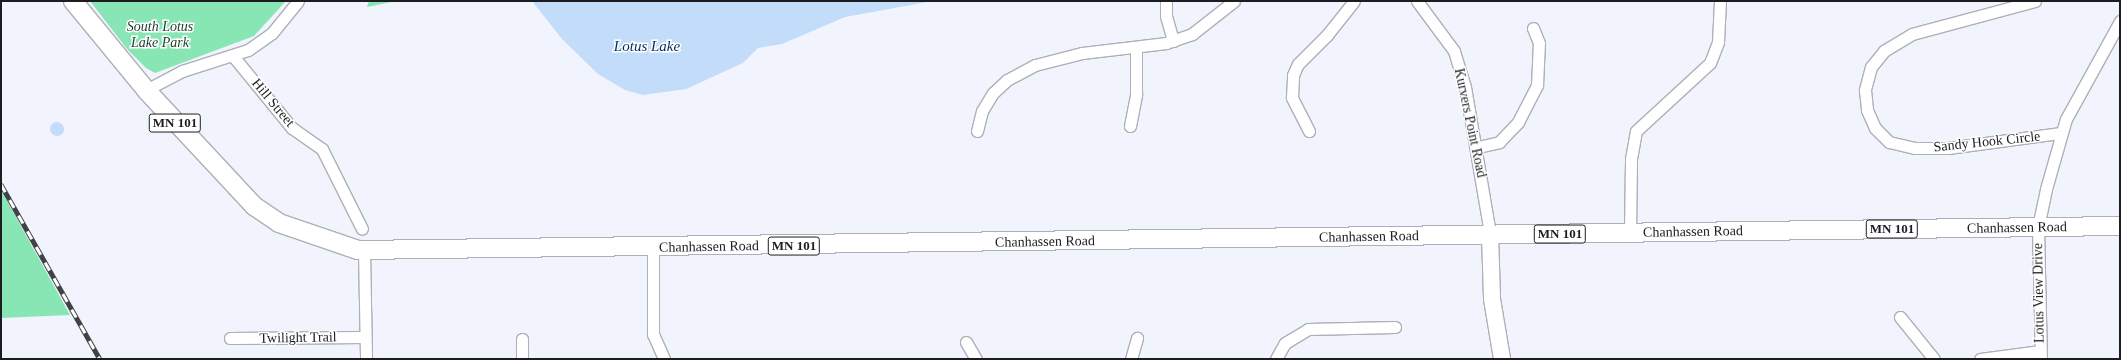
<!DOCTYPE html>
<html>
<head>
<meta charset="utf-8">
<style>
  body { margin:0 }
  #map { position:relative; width:2121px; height:360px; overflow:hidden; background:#f1f4fc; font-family:"Times New Roman",serif }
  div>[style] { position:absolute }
  .green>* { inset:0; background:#88e6b5 }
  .water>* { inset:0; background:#c3dcf9 }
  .round { border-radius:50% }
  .roads { filter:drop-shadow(1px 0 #adb0b8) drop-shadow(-1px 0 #adb0b8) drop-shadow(0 1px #adb0b8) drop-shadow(0 -1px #adb0b8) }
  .street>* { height:11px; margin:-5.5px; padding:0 5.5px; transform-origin:5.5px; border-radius:5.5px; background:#fff }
  .secondary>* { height:16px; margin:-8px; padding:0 8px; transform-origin:8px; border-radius:8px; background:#fff }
  .primary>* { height:18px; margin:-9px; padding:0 9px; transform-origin:9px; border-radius:9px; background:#fff }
  .rail>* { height:4.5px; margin-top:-2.25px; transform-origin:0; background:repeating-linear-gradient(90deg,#fff 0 9px,#414246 0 18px); box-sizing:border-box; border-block:1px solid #414246 }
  span { translate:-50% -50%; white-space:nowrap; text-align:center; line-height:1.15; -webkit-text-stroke:3px #fff; paint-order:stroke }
  .shield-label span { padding:1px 3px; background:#fff; border:1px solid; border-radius:3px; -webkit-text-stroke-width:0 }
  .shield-label { font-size:13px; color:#1c1d20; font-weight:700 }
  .park-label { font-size:14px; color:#143f2b; font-style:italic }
  .street-label { font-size:14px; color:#1c1d20 }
  .water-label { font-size:15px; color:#002f5a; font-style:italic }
  .frame { position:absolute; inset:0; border:2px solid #1c1d20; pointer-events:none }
</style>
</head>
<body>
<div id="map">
  <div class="green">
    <div style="clip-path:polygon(90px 1px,286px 1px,254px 36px,155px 73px,146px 68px,127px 49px)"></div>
    <div style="clip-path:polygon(369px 1px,396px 1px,367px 7px)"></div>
    <div style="clip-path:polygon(1px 190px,70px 315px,1px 318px)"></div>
  </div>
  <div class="water">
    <div style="clip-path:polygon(532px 1px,933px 1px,845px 17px,782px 44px,758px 48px,743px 63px,686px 89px,643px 95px,625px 90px,598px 74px,562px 39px)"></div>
    <div class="round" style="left:50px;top:122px;width:14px;height:14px"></div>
  </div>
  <div class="roads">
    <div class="street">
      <div style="left:1166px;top:1px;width:15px;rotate:90deg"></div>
      <div style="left:1166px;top:16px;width:26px;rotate:74deg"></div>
      <div style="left:1417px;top:1px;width:62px;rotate:53.5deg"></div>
      <div style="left:1454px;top:51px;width:38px;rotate:73deg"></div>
      <div style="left:1465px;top:87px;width:149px;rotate:80.3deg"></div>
      <div style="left:2035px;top:1px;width:127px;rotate:165deg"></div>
      <div style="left:1912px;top:34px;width:33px;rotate:149deg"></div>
      <div style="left:1884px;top:51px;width:21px;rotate:129deg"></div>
      <div style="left:1871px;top:67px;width:24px;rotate:105deg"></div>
      <div style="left:1865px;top:90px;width:20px;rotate:84deg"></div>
      <div style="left:1867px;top:110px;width:20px;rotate:66deg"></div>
      <div style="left:1875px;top:128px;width:20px;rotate:45deg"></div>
      <div style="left:1889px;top:142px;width:27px;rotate:13deg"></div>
      <div style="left:1915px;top:148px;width:33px"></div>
      <div style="left:1948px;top:148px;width:114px;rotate:-7.6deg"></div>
      <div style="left:233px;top:56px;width:93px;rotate:50.7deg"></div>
      <div style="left:292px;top:128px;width:37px;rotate:35deg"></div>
      <div style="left:322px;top:149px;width:89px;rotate:63.4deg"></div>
      <div style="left:146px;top:90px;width:41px;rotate:-27.8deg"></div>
      <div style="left:182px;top:71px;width:69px;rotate:-17.7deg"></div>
      <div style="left:248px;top:50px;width:29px;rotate:-35deg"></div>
      <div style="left:272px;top:33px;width:41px;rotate:-50.9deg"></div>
      <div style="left:1130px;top:126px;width:33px;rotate:-79deg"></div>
      <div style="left:1136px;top:94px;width:45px;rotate:-90deg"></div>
      <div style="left:977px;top:131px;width:21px;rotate:-76deg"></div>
      <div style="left:982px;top:111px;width:21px;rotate:-59deg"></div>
      <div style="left:993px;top:93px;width:19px;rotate:-43deg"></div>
      <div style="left:1007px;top:80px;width:32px;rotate:-28deg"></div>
      <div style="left:1035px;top:65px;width:49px;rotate:-14.3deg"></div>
      <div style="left:1082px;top:53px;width:85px;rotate:-6.8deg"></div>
      <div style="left:1166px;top:43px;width:28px;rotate:-19deg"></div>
      <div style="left:1192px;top:34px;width:53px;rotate:-38.2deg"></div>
      <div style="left:1309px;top:131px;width:38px;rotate:-117deg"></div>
      <div style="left:1292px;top:97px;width:22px;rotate:-87deg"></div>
      <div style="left:1293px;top:75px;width:12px;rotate:-66deg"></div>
      <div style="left:1298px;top:64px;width:41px;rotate:-45deg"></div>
      <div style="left:1327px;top:35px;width:43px;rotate:-51.5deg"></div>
      <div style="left:1478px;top:147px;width:22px;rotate:-13deg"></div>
      <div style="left:1499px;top:142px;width:28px;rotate:-46deg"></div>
      <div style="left:1518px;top:122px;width:42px;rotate:-62.8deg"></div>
      <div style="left:1537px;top:85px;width:42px;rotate:-87.3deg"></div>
      <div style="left:1539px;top:43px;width:16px;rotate:-112deg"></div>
      <div style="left:1630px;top:233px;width:74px;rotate:-89.2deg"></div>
      <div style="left:1631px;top:159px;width:28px;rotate:-80deg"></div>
      <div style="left:1636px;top:131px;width:100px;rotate:-42.6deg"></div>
      <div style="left:1710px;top:63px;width:22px;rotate:-69deg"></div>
      <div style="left:1718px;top:42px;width:41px;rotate:-87.2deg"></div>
      <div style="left:653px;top:248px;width:86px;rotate:90deg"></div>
      <div style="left:653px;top:334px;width:27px;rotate:66deg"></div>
      <div style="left:364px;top:251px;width:108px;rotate:88.9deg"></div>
      <div style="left:1900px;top:317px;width:54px;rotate:51deg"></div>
      <div style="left:230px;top:338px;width:135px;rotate:-0.4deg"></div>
      <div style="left:522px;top:339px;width:20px;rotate:90deg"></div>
      <div style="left:966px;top:342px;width:20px;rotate:60deg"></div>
      <div style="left:1131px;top:359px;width:22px;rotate:-74deg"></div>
      <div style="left:1276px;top:359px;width:18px;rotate:-61deg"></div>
      <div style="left:1285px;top:343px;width:27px;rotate:-31deg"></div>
      <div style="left:1308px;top:329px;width:87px;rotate:-1.3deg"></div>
      <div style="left:1980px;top:359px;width:61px;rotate:-7.6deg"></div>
      <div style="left:2041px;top:359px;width:132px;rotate:-91.3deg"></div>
      <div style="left:2038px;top:227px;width:39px;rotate:-78deg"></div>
      <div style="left:2046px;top:189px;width:73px;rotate:-74.1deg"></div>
      <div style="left:2066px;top:119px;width:112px;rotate:-61.1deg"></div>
    </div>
    <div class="secondary">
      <div style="left:1490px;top:234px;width:65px;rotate:88.2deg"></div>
      <div style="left:1492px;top:299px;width:61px;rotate:80.5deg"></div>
    </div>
    <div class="primary">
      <div style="left:73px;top:1px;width:115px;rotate:50.6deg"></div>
      <div style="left:146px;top:90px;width:158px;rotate:47deg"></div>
      <div style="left:254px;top:206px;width:30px;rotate:34deg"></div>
      <div style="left:279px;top:223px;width:83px;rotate:18.9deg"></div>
      <div style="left:358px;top:250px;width:1762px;rotate:-0.78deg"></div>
    </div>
  </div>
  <div class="rail">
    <div style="left:1px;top:184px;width:201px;rotate:60.5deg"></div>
  </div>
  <div class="shield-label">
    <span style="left:175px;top:123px">MN 101</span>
    <span style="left:1892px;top:229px">MN 101</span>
    <span style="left:1560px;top:234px">MN 101</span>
    <span style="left:794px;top:246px">MN 101</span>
  </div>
  <div class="park-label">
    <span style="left:160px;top:35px">South Lotus<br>Lake Park</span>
  </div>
  <div class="street-label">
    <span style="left:273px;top:103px;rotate:50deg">Hill Street</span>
    <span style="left:1470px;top:123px;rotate:78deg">Kurvers Point Road</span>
    <span style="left:1987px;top:142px;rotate:-6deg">Sandy Hook Circle</span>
    <span style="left:2017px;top:228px;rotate:-1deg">Chanhassen Road</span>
    <span style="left:1693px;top:232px;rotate:-1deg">Chanhassen Road</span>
    <span style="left:1369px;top:237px;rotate:-1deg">Chanhassen Road</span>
    <span style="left:1045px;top:242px;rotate:-1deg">Chanhassen Road</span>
    <span style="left:709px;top:247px;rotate:-1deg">Chanhassen Road</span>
    <span style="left:2039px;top:293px;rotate:-91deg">Lotus View Drive</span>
    <span style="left:298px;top:338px;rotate:-1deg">Twilight Trail</span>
  </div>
  <div class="water-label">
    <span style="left:647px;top:47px">Lotus Lake</span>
  </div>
  <div class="frame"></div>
</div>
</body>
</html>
